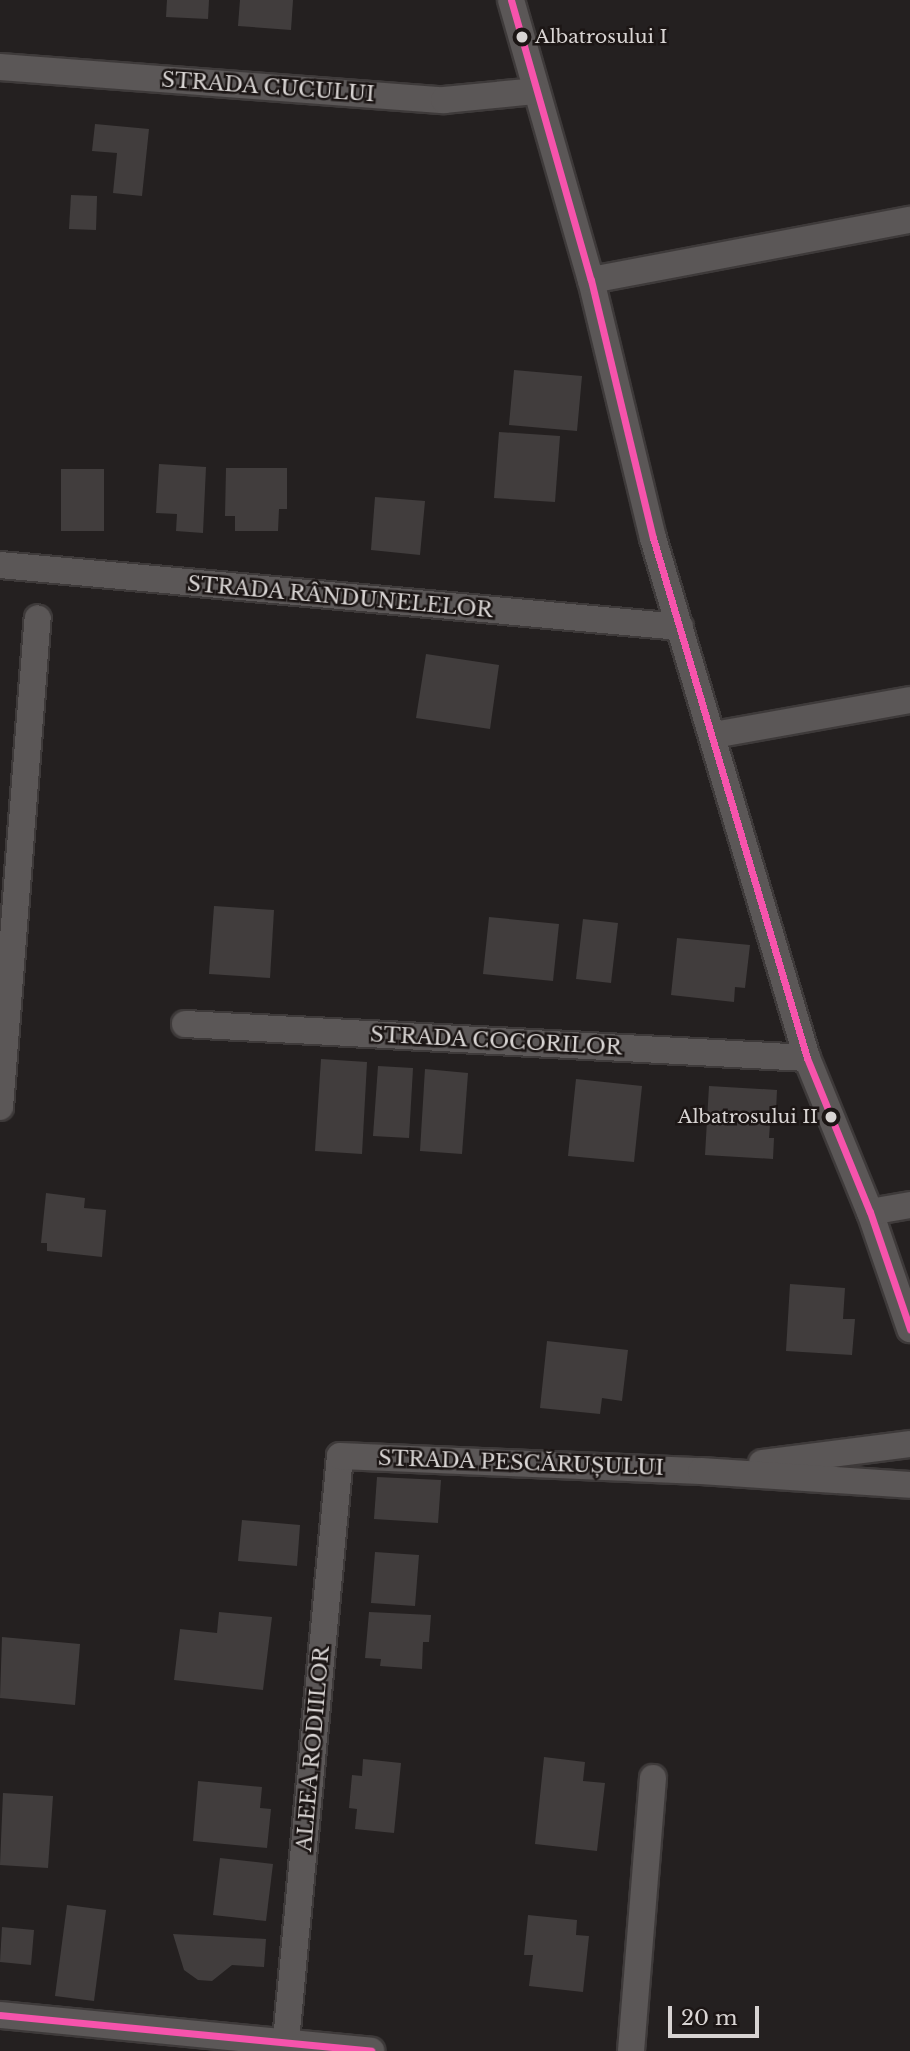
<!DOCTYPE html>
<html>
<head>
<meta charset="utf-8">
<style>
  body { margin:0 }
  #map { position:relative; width:910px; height:2051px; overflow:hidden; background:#242020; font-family:"Libre Baskerville",serif }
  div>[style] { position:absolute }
  .building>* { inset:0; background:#413d3d }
  .roads { filter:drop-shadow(2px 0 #3e3a3a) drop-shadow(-2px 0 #3e3a3a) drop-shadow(0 2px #3e3a3a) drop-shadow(0 -2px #3e3a3a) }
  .minor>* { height:26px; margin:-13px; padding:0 13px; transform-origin:13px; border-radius:13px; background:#5b5757 }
  .bus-1>* { height:7px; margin:-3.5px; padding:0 3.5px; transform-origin:3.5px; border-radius:3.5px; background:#f653ac }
  .dots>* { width:19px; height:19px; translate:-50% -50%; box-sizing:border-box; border:4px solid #1c1615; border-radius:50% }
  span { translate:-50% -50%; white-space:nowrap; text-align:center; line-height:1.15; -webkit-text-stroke:5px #1c1615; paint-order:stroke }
  .bus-label { font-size:19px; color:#d8d4d3 }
  .left { translate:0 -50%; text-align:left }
  .right { translate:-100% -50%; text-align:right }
  .street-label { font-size:21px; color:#d8d4d3 }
  .scale { position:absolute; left:668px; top:2006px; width:91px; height:32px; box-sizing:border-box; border:4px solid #d8d4d3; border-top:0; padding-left:9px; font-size:21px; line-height:24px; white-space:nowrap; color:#d8d4d3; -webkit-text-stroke:5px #1c1615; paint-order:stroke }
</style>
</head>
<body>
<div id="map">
  <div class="building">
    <div style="clip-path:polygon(167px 0,209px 0,208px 19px,166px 17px)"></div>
    <div style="clip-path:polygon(240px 0,293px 0,291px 30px,238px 26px)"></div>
    <div style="clip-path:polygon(95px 124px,149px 129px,142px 196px,113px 193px,117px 153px,92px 151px)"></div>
    <div style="clip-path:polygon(71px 195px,97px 196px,96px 230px,69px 229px)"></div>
    <div style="clip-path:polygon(514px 370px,582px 376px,577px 431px,509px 425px)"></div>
    <div style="clip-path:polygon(499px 432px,560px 436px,555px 502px,494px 498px)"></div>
    <div style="clip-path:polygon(159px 464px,206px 467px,203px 533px,176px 531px,177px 514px,156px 513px)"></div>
    <div style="clip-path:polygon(226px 468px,287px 468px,287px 509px,279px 509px,278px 531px,235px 531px,235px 516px,225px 516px)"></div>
    <div style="clip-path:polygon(61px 469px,104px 469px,104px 531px,61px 531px)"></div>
    <div style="clip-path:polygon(375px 497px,425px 501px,420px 555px,371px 550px)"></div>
    <div style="clip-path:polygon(426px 654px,499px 665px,490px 729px,416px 718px)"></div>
    <div style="clip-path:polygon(214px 906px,274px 910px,270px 978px,209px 974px)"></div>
    <div style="clip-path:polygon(489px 917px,559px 924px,553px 981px,483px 974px)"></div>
    <div style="clip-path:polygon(583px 919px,618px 923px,611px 983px,576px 979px)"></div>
    <div style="clip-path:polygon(677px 938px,750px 945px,745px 988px,735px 987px,734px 1002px,671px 995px)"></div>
    <div style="clip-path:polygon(321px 1059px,367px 1062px,362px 1154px,315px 1151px)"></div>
    <div style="clip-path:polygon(378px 1066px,413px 1068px,409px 1138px,373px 1136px)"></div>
    <div style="clip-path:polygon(425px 1069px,468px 1073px,462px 1154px,420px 1151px)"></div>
    <div style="clip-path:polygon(576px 1079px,642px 1086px,634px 1162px,568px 1156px)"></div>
    <div style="clip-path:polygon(709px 1086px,777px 1090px,776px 1111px,771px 1111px,770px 1124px,769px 1138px,774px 1138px,773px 1159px,705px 1155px)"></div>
    <div style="clip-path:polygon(46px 1193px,85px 1198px,84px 1208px,106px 1210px,102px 1257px,47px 1251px,47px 1243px,41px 1243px)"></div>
    <div style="clip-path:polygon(790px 1284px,845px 1288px,843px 1319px,855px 1319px,852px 1355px,786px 1351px)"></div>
    <div style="clip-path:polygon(547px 1341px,628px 1350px,622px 1401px,602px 1398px,600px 1414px,540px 1408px)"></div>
    <div style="clip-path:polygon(377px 1477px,441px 1480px,438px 1523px,374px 1519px)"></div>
    <div style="clip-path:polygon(242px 1520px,300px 1525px,297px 1566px,238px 1561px)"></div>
    <div style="clip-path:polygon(375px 1552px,419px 1555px,415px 1606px,371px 1603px)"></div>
    <div style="clip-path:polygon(219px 1612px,272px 1617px,263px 1690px,174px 1680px,180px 1629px,217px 1633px)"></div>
    <div style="clip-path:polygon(369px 1612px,431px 1615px,429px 1642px,423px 1642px,422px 1669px,380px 1666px,381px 1659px,365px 1658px)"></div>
    <div style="clip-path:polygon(2px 1637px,80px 1644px,75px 1705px,0 1698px)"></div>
    <div style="clip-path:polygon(544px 1757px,585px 1762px,583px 1781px,605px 1783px,597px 1851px,535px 1844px)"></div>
    <div style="clip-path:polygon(363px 1759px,401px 1763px,394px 1833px,355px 1829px,357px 1809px,349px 1808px,352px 1775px,362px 1776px)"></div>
    <div style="clip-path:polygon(198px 1781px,262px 1787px,260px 1808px,271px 1809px,267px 1848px,193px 1841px)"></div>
    <div style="clip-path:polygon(3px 1793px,53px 1796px,48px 1868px,0 1865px)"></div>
    <div style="clip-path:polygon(220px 1858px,273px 1864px,266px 1921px,213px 1915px)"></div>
    <div style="clip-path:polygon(67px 1905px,106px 1910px,94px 2001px,55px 1996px)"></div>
    <div style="clip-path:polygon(528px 1915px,577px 1920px,576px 1935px,589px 1936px,583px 1992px,529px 1986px,533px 1955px,524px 1955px)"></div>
    <div style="clip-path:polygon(2px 1927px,34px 1930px,31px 1965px,0 1962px)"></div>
    <div style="clip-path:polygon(173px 1934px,266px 1939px,264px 1967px,232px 1965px,212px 1981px,198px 1980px,184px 1970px)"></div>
  </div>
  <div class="roads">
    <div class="minor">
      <div style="left:511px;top:0;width:291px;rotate:74.1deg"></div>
      <div style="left:591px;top:280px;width:265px;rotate:76.5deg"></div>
      <div style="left:653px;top:538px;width:542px;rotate:73.5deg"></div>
      <div style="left:807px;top:1058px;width:166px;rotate:67.8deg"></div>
      <div style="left:870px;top:1212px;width:124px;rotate:71.1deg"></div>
      <div style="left:0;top:67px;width:445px;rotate:4.3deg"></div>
      <div style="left:444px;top:100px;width:91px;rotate:-5.6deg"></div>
      <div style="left:591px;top:280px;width:325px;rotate:-10.7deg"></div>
      <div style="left:0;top:565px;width:683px;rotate:5.21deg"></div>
      <div style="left:714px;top:735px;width:199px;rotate:-10.1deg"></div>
      <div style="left:185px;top:1024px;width:623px;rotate:3.13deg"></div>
      <div style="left:0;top:1107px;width:490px;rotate:-85.6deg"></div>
      <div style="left:870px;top:1212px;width:41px;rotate:-9.9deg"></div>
      <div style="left:762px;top:1463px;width:149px;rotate:-7.3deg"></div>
      <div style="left:0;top:2015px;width:373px;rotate:5.5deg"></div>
      <div style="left:286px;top:2041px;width:587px;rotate:-84.73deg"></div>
      <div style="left:340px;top:1456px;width:361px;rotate:2.4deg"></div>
      <div style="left:701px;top:1471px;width:209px;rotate:3.8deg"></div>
      <div style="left:631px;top:2051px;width:274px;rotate:-85.4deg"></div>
    </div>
  </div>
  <div class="bus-1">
    <div style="left:511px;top:0;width:291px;rotate:74.1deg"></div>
    <div style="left:591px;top:280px;width:265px;rotate:76.5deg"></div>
    <div style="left:653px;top:538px;width:542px;rotate:73.5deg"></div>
    <div style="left:807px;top:1058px;width:166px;rotate:67.8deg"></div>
    <div style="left:870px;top:1212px;width:124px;rotate:71.1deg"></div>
    <div style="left:0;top:2015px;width:373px;rotate:5.5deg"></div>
  </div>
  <div class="dots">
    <div style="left:522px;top:37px;background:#d8d4d3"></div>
    <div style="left:831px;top:1117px;background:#d8d4d3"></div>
  </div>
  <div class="bus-label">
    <span class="left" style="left:535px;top:37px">Albatrosului I</span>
    <span class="right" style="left:818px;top:1117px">Albatrosului II</span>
  </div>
  <div class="street-label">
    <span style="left:268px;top:87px;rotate:4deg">STRADA CUCULUI</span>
    <span style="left:340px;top:597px;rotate:5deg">STRADA RÂNDUNELELOR</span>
    <span style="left:496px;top:1041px;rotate:3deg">STRADA COCORILOR</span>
    <span style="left:521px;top:1463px;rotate:2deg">STRADA PESCĂRUȘULUI</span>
    <span style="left:313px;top:1749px;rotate:-85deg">ALEEA RODIILOR</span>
  </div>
  <div class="scale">20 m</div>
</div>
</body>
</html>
